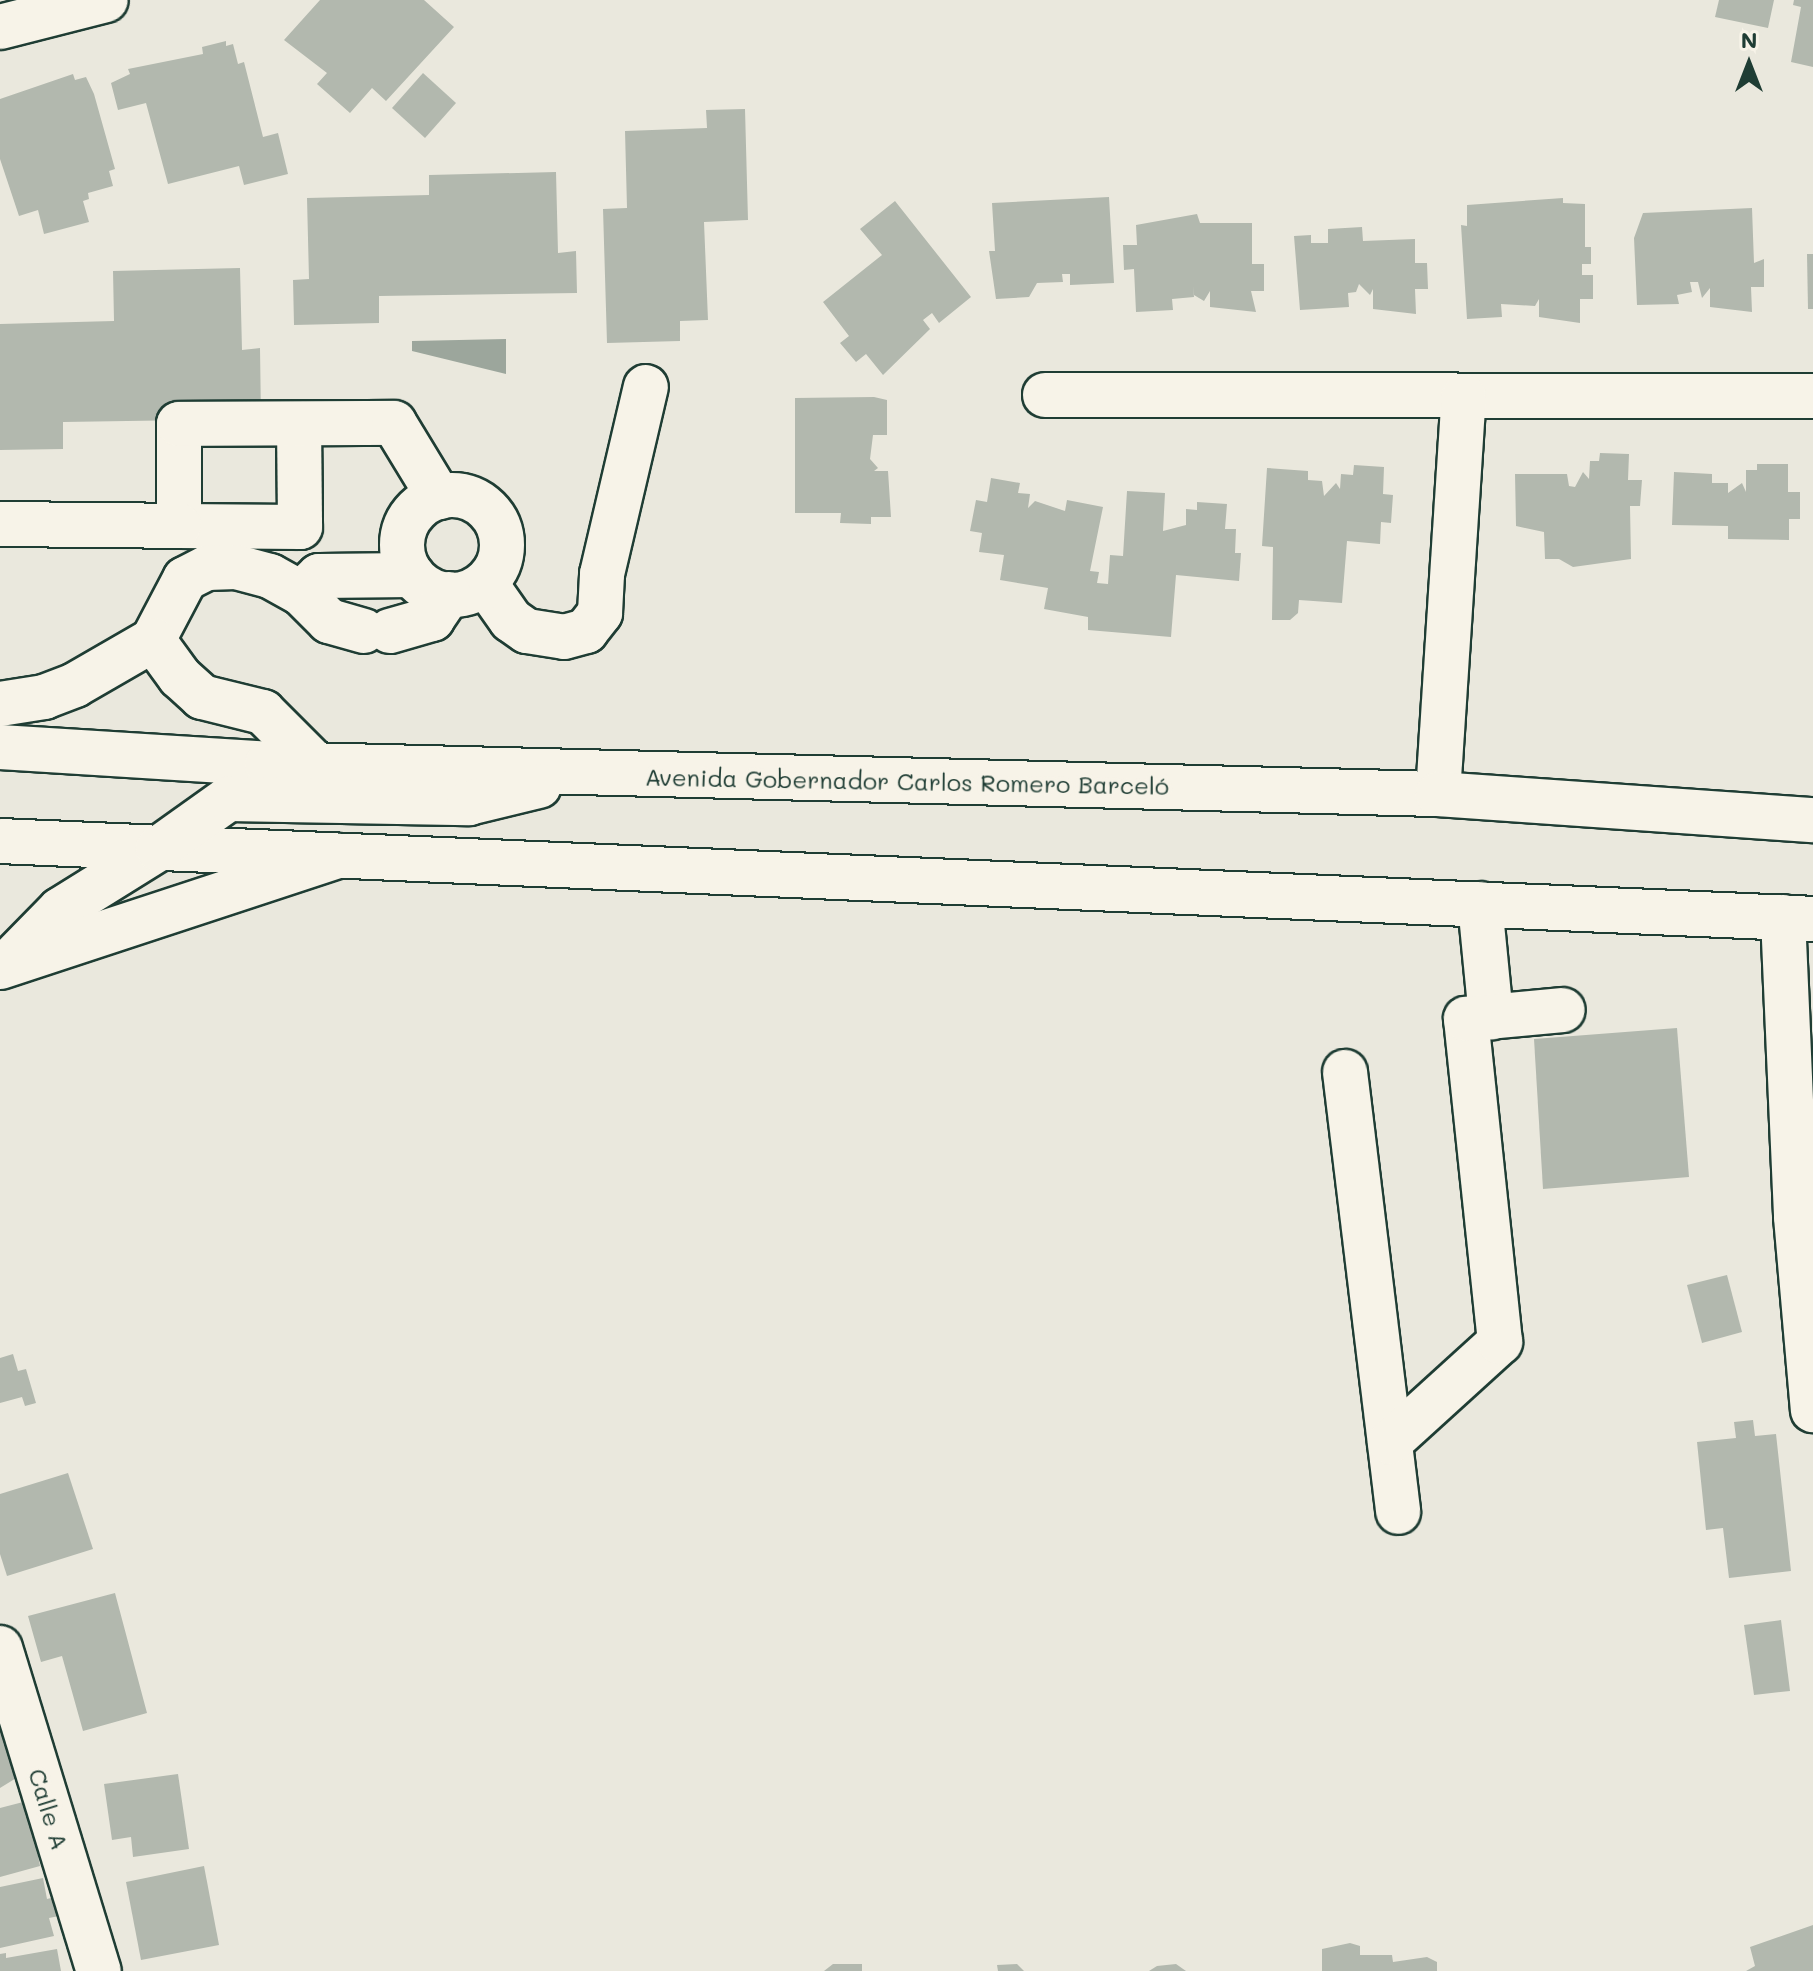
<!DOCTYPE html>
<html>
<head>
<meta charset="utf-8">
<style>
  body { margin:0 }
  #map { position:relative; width:1813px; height:1971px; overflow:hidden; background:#eae8dd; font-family:Mali,sans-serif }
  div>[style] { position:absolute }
  .water>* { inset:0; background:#9ca69c }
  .building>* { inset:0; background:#b2b8ae }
  .roads { filter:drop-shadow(2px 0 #1f3d34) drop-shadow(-2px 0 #1f3d34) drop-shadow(0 2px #1f3d34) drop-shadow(0 -2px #1f3d34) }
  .minor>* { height:44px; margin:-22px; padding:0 22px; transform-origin:22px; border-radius:22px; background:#f7f3e8 }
  .minor>.ring { margin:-22px; padding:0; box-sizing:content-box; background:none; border:44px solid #f7f3e8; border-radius:50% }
  .major>* { height:44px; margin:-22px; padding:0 22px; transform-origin:22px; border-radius:22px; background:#f7f3e8 }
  span { translate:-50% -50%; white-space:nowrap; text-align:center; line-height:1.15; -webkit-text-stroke:8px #f7f3e8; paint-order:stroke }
  .street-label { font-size:24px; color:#1f3d34 }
  .north { position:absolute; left:1709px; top:24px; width:80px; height:80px; -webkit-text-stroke:6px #f7f3e8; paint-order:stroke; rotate:0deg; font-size:22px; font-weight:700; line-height:32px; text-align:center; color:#1f3d34 }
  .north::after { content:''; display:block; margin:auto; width:28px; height:36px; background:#1f3d34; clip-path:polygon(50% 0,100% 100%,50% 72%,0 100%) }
</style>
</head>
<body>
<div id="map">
  <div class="water">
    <div style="clip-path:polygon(506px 339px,506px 374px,412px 351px,412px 341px)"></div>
  </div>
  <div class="building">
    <div style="clip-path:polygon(320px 0,424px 0,454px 27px,386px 101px,372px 88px,350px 113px,317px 84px,327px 73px,284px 40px)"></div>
    <div style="clip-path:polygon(1719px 0,1774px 0,1768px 28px,1715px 17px)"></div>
    <div style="clip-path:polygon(1794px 0,1813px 0,1813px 67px,1791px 62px,1801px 7px,1793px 5px)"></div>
    <div style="clip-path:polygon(226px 41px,226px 46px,233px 44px,238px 64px,244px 62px,263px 137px,278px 133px,288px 174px,244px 185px,239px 166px,168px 184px,146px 103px,118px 110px,111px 83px,130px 74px,128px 69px,203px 54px,202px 47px)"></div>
    <div style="clip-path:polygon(423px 73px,456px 103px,425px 138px,392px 108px)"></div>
    <div style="clip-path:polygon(73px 74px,75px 80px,86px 77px,94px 94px,115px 169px,109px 171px,113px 186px,88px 193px,89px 199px,83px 201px,89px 222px,44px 234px,38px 210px,19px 216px,0 159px,0 99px)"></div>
    <div style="clip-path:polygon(745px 109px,748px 220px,704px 222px,708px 320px,680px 321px,680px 341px,607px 343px,603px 209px,627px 208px,625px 131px,707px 128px,706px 110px)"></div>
    <div style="clip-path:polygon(556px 172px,558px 253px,576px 251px,577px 293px,379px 296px,379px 323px,294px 325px,293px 280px,309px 279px,307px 198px,429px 195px,429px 175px)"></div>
    <div style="clip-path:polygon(1109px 197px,1114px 283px,1070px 285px,1070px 274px,1062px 274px,1063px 282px,1037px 283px,1029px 297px,996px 299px,989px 251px,995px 251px,992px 203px)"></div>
    <div style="clip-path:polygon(1563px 198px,1563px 203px,1585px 204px,1585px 247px,1591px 247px,1591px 264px,1582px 264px,1582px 275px,1593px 275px,1593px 299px,1580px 299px,1580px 323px,1539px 317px,1539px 299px,1535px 306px,1501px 304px,1502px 317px,1467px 319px,1461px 225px,1467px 226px,1467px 205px)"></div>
    <div style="clip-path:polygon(895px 201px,971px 297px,939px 323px,932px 313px,923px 320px,930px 329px,883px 375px,866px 354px,856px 362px,840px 343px,849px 336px,823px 302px,882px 255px,860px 229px)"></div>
    <div style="clip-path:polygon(1752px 208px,1754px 263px,1764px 259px,1764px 287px,1751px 287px,1752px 312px,1710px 307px,1710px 288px,1702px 298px,1698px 282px,1690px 282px,1692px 292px,1677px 295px,1679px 304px,1637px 305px,1634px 238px,1643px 213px)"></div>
    <div style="clip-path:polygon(1197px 214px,1200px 223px,1252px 223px,1252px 264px,1264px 264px,1264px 291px,1251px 291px,1256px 312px,1210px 307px,1210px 291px,1204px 301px,1194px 295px,1193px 286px,1194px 297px,1172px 299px,1173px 310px,1136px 312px,1134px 269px,1124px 270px,1123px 245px,1137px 245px,1136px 225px)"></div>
    <div style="clip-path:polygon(1362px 227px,1363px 241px,1415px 239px,1415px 263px,1427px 263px,1428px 289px,1415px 289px,1416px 314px,1373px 309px,1373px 289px,1370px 295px,1359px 284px,1356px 292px,1348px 293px,1349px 307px,1300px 310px,1294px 236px,1311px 235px,1311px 243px,1328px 243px,1328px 229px)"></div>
    <div style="clip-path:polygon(1807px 254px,1813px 254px,1813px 309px,1808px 309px)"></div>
    <div style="clip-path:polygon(240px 268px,242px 350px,260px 348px,261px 419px,63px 422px,63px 449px,0 450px,0 324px,114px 321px,113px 271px)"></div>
    <div style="clip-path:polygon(874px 397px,887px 400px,887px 435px,873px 435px,870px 459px,878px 468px,874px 471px,888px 471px,891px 517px,871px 517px,871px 524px,840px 523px,841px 513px,795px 513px,795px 398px)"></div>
    <div style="clip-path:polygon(1600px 453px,1629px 454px,1628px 480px,1642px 480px,1640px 506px,1630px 506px,1631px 559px,1573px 567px,1559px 559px,1545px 559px,1544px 532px,1516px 526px,1515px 474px,1567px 474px,1569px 486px,1575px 487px,1583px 472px,1589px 479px,1590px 461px,1599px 461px)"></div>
    <div style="clip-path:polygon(1757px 464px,1788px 464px,1788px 492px,1800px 492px,1800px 519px,1789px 519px,1789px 540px,1728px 539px,1728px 526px,1672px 525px,1674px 472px,1712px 474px,1712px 483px,1728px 483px,1728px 493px,1742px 483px,1746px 492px,1746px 470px,1757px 470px)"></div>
    <div style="clip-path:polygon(1354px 465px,1384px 467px,1383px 494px,1393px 495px,1391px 523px,1381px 522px,1380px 544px,1347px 541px,1342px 603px,1299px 600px,1298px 613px,1290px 620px,1272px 620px,1273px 547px,1262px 546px,1267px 468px,1308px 471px,1308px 480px,1322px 481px,1324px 496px,1336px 483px,1340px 489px,1341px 474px,1353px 475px)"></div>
    <div style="clip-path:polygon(991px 478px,1020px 483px,1018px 493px,1030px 494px,1028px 508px,1035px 501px,1065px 511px,1067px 500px,1103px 507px,1090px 571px,1099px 572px,1097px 583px,1108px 584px,1110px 555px,1123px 556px,1127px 491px,1165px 493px,1163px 531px,1186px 525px,1186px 509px,1197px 510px,1197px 502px,1227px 504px,1225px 529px,1236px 529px,1235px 553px,1241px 553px,1239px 581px,1176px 575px,1171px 637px,1088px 630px,1088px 617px,1044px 609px,1048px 588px,1000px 580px,1004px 555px,979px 552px,982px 533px,970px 531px,976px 500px,987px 502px)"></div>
    <div style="clip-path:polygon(1677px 1028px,1689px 1177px,1543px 1189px,1534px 1039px)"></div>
    <div style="clip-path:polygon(1727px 1275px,1742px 1332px,1702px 1343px,1687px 1285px)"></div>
    <div style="clip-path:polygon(13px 1354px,18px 1371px,26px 1369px,36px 1403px,25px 1406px,22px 1397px,0 1403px,0 1358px)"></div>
    <div style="clip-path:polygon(1753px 1420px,1755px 1436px,1776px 1434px,1791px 1571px,1729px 1578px,1723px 1528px,1706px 1530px,1697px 1442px,1736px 1438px,1734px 1422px)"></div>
    <div style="clip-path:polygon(68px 1473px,93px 1549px,7px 1576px,0 1554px,0 1494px)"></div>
    <div style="clip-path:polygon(115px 1593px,147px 1713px,83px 1731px,62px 1656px,41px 1662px,28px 1616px)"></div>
    <div style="clip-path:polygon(1781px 1620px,1790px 1691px,1754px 1695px,1744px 1625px)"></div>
    <div style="clip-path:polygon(0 1727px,26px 1772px,0 1788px)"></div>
    <div style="clip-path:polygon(178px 1774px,189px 1849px,133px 1857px,131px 1837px,112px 1840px,104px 1784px)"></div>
    <div style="clip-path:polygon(27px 1801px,40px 1866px,0 1877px,0 1808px)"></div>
    <div style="clip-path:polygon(204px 1866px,219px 1945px,141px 1960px,126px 1882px)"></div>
    <div style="clip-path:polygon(43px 1878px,47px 1899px,55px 1897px,59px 1916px,49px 1918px,54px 1936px,0 1948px,0 1887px)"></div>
    <div style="clip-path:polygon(1813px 1925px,1813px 1971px,1746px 1971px,1755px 1966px,1750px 1947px)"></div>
    <div style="clip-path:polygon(1350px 1943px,1360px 1946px,1360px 1955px,1392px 1955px,1393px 1962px,1427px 1957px,1437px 1962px,1437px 1971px,1322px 1971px,1322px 1949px)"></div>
    <div style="clip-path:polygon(57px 1949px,61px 1971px,0 1971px,0 1954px,6px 1953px,6px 1958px)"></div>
    <div style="clip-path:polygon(833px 1964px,862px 1964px,862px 1971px,824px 1971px)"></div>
    <div style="clip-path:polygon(1017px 1964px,1024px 1971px,998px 1971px,997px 1965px)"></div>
    <div style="clip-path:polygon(1176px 1964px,1186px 1971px,1149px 1971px,1157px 1966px)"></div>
  </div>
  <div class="roads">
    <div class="minor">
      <div style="left:0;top:27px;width:109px;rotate:-14.3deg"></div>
      <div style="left:1045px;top:395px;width:768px;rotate:0.07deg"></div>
      <div style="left:299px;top:424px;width:103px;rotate:89.4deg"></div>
      <div style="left:300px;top:527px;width:121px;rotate:-179.5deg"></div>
      <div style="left:179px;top:526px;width:102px;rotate:-90deg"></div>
      <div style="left:179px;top:424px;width:215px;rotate:-0.3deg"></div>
      <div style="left:394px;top:423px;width:87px;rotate:58.7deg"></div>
      <div class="ring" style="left:402px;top:495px;width:56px;height:56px"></div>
      <div style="left:0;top:524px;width:179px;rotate:0.6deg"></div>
      <div style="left:485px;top:583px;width:45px;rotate:54.9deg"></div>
      <div style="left:511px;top:620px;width:19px;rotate:35deg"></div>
      <div style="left:527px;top:631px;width:37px;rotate:9deg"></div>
      <div style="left:564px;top:637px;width:23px;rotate:-15deg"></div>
      <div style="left:586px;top:631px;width:23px;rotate:-52deg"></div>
      <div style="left:600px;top:613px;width:39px;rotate:-87deg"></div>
      <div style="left:602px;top:574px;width:192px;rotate:-76.8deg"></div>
      <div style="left:301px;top:593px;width:25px;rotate:-43deg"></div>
      <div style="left:319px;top:576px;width:93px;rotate:-0.6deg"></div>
      <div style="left:390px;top:631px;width:44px;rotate:-15.9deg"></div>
      <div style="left:432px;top:619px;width:30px;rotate:-56deg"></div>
      <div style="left:153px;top:640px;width:69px;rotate:-62.3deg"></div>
      <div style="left:185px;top:579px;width:25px;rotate:-27deg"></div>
      <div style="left:207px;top:568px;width:29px;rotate:-2deg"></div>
      <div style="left:236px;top:567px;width:35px;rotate:15deg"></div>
      <div style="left:270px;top:576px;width:35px;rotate:29deg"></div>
      <div style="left:301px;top:593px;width:40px;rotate:45deg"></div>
      <div style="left:329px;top:621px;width:36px;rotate:16deg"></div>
      <div style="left:0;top:704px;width:45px;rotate:-9deg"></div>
      <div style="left:44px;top:697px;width:33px;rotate:-21deg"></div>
      <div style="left:75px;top:685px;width:90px;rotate:-30deg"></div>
      <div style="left:153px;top:640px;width:46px;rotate:53.9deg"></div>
      <div style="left:180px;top:677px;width:30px;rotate:42deg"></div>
      <div style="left:202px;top:697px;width:63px;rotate:13.8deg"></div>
      <div style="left:263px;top:712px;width:76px;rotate:45deg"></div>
      <div style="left:1438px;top:794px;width:398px;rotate:-86.3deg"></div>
      <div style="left:1480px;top:904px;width:114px;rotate:84.4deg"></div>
      <div style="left:1783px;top:917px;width:300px;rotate:87.5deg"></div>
      <div style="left:1796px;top:1217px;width:194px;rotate:85deg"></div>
      <div style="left:16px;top:955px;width:63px;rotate:-45.6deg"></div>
      <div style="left:60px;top:910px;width:115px;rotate:-31.9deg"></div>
      <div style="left:0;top:967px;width:356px;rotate:-18.2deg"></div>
      <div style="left:1345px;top:1072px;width:443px;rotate:83.1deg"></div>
      <div style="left:1390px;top:1442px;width:149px;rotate:-42.3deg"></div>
      <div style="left:1500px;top:1342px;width:325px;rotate:-96deg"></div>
      <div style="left:1466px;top:1019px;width:97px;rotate:-5.3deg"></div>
      <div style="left:0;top:1648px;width:338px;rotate:73deg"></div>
    </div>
    <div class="major">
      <div style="left:0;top:747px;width:268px;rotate:3.6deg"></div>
      <div style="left:267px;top:764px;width:1171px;rotate:1.47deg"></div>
      <div style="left:1438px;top:794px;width:376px;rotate:4deg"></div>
      <div style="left:0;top:841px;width:1815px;rotate:2.46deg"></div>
      <div style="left:158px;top:849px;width:86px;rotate:-35.5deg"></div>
      <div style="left:228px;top:799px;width:241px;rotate:1deg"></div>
      <div style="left:469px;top:803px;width:72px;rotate:-13.7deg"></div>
    </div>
  </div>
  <div class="street-label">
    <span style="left:907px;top:781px;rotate:1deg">Avenida Gobernador Carlos Romero Barceló</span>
    <span style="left:49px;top:1809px;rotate:73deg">Calle A</span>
  </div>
  <div class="north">N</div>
</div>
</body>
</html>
